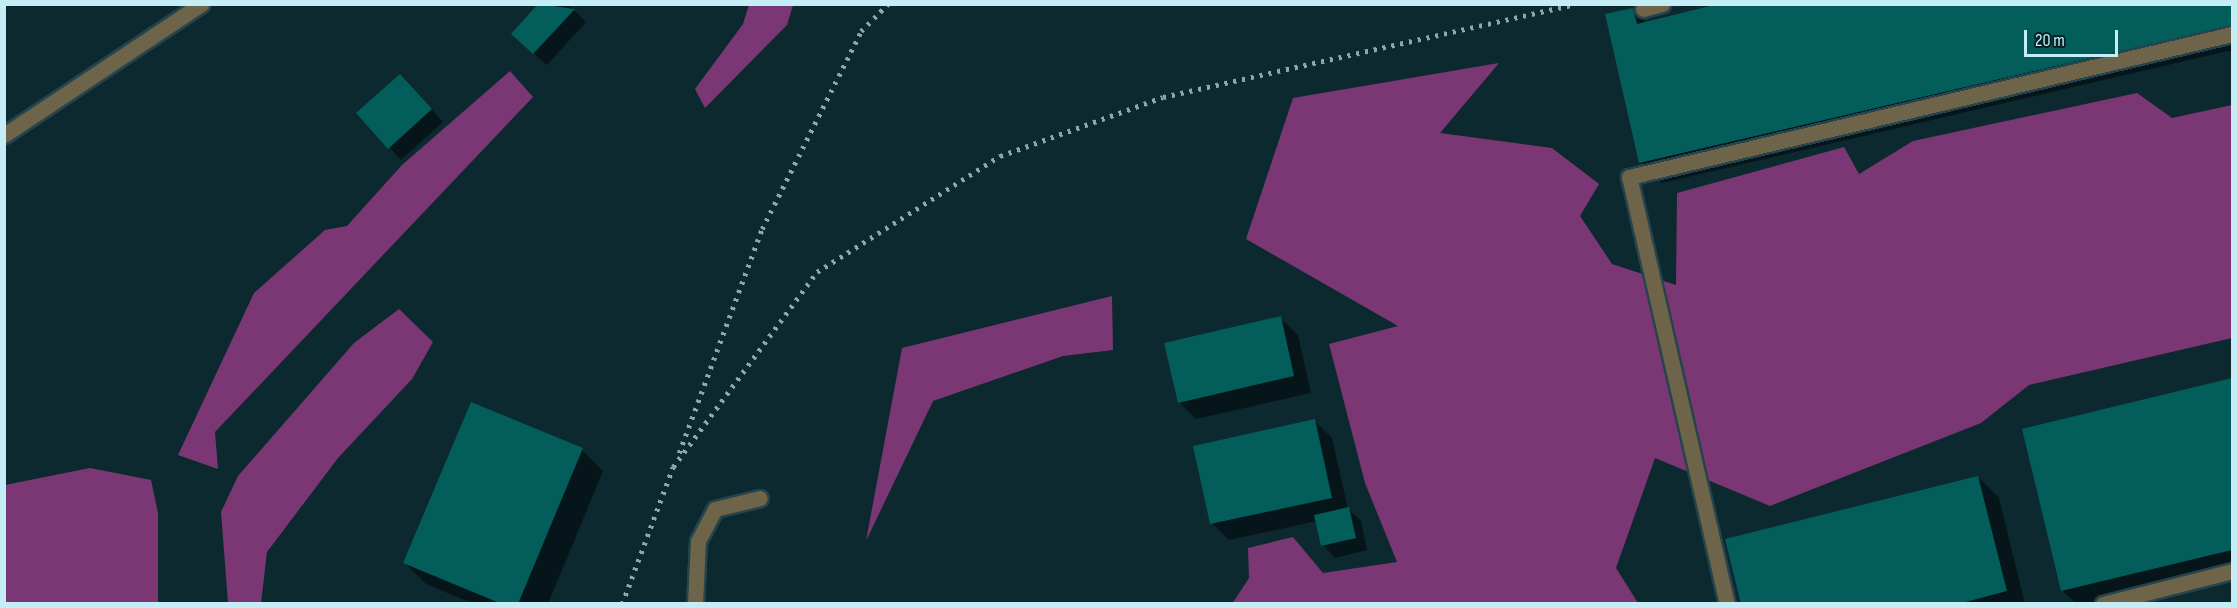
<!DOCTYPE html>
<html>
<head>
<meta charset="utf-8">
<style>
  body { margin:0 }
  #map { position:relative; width:2237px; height:608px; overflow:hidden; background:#0c292f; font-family:"Sofia Sans Condensed",sans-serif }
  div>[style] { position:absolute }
  .forest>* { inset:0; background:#7a3774 }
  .shadow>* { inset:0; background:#0007 }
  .building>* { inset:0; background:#035e5b }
  .roads { filter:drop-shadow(2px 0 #26444b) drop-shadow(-2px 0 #26444b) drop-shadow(0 2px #26444b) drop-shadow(0 -2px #26444b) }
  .lane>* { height:15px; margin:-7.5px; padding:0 7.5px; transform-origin:7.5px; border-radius:7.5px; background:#6d644a }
  .rail>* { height:4.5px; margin-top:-2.25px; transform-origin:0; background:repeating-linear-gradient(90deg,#85aab1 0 3px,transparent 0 9px) }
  span { translate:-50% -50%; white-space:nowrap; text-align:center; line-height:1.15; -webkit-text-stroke:5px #032025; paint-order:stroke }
  .frame { position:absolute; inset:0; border:6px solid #c4edf5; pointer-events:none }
  .scale { position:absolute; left:2024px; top:30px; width:94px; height:27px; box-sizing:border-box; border:3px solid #c4edf5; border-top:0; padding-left:8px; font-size:18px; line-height:21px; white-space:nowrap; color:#c4edf5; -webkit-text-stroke:4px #032025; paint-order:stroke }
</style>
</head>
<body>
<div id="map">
  <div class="forest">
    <div style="clip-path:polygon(749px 5px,793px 5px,787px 25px,705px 108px,695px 89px,743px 24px)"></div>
    <div style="clip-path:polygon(1499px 63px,1440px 133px,1552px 148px,1599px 184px,1580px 216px,1612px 264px,1676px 285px,1677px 193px,1844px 147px,1859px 174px,1913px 141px,2137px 93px,2172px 118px,2232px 105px,2232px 338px,2029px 385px,1981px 423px,1770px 506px,1655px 458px,1616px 568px,1638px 603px,1232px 604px,1249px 578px,1248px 548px,1293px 537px,1323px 573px,1397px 562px,1365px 483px,1329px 344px,1398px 326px,1246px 239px,1293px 98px)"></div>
    <div style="clip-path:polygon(510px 71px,533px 97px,215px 432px,218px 469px,178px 455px,254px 293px,325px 230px,347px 226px,402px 165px)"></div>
    <div style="clip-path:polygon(1112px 296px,1113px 350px,1063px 356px,933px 401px,866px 541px,902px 348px)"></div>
    <div style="clip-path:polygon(399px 309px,433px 342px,412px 379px,338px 458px,267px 552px,261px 603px,228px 603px,221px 512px,238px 476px,354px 343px)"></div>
    <div style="clip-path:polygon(90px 468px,151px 480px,158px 513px,158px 603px,5px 603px,5px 485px)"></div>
  </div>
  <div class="shadow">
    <div style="clip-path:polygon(540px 4px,568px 4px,586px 22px,547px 65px,525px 46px)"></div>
    <div style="clip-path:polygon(1725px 4px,2232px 4px,2232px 50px,1662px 183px,1641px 162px,1632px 9px,1646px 23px)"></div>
    <div style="clip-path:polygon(412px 88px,443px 122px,401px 160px,389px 147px)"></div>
    <div style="clip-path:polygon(1280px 318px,1298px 335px,1311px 393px,1196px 419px,1179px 402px)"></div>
    <div style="clip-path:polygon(2232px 380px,2232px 576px,2117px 604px,2076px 604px,2063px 591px,2024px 430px)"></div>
    <div style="clip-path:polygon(1315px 421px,1332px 438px,1348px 509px,1361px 521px,1367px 550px,1335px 558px,1323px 545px,1317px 521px,1229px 540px,1212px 523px)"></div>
    <div style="clip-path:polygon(582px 450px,603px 471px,548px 604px,474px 604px,426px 584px,405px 563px)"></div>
    <div style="clip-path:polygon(1978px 477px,1999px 498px,2025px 604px,1742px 604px)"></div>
  </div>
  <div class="building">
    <div style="clip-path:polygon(538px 4px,575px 9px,533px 54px,511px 34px)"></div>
    <div style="clip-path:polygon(1718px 4px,2232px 4px,2232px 25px,1639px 163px,1605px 14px,1633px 8px,1637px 24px)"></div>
    <div style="clip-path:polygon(400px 74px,432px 109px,388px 149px,356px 113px)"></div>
    <div style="clip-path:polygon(1281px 316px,1294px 376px,1178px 403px,1164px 343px)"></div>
    <div style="clip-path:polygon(2232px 378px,2232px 550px,2061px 591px,2022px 429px)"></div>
    <div style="clip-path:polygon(471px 402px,583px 448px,518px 604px,502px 604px,403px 563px)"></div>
    <div style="clip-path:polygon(1315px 419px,1332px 498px,1210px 524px,1193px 446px)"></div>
    <div style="clip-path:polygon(1978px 476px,2007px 591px,1958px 604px,1741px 604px,1725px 539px)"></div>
    <div style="clip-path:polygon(1349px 507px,1356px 538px,1321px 546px,1314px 515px)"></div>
  </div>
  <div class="roads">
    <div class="lane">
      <div style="left:1643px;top:9px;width:20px;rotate:-15deg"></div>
      <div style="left:4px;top:135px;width:237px;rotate:-33.6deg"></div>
      <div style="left:695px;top:604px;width:63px;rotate:-87.3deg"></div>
      <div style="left:698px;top:541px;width:36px;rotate:-62deg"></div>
      <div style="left:715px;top:509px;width:46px;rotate:-13.7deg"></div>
      <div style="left:1727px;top:604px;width:438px;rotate:-102.9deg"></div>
      <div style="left:1629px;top:177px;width:620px;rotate:-13.34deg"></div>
      <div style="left:2103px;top:604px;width:133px;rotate:-14.3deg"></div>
    </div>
  </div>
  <div class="rail">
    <div style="left:679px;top:453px;width:239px;rotate:-69.7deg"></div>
    <div style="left:762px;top:229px;width:221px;rotate:-63.4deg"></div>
    <div style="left:861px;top:31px;width:38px;rotate:-45deg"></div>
    <div style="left:622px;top:604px;width:146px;rotate:-69.6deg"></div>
    <div style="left:673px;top:467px;width:242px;rotate:-53.6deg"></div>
    <div style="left:817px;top:272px;width:217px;rotate:-32.4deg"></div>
    <div style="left:1000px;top:156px;width:173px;rotate:-19.9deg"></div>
    <div style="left:1163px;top:97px;width:422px;rotate:-12.7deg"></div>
  </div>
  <div class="frame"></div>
  <div class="scale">20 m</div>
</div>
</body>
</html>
